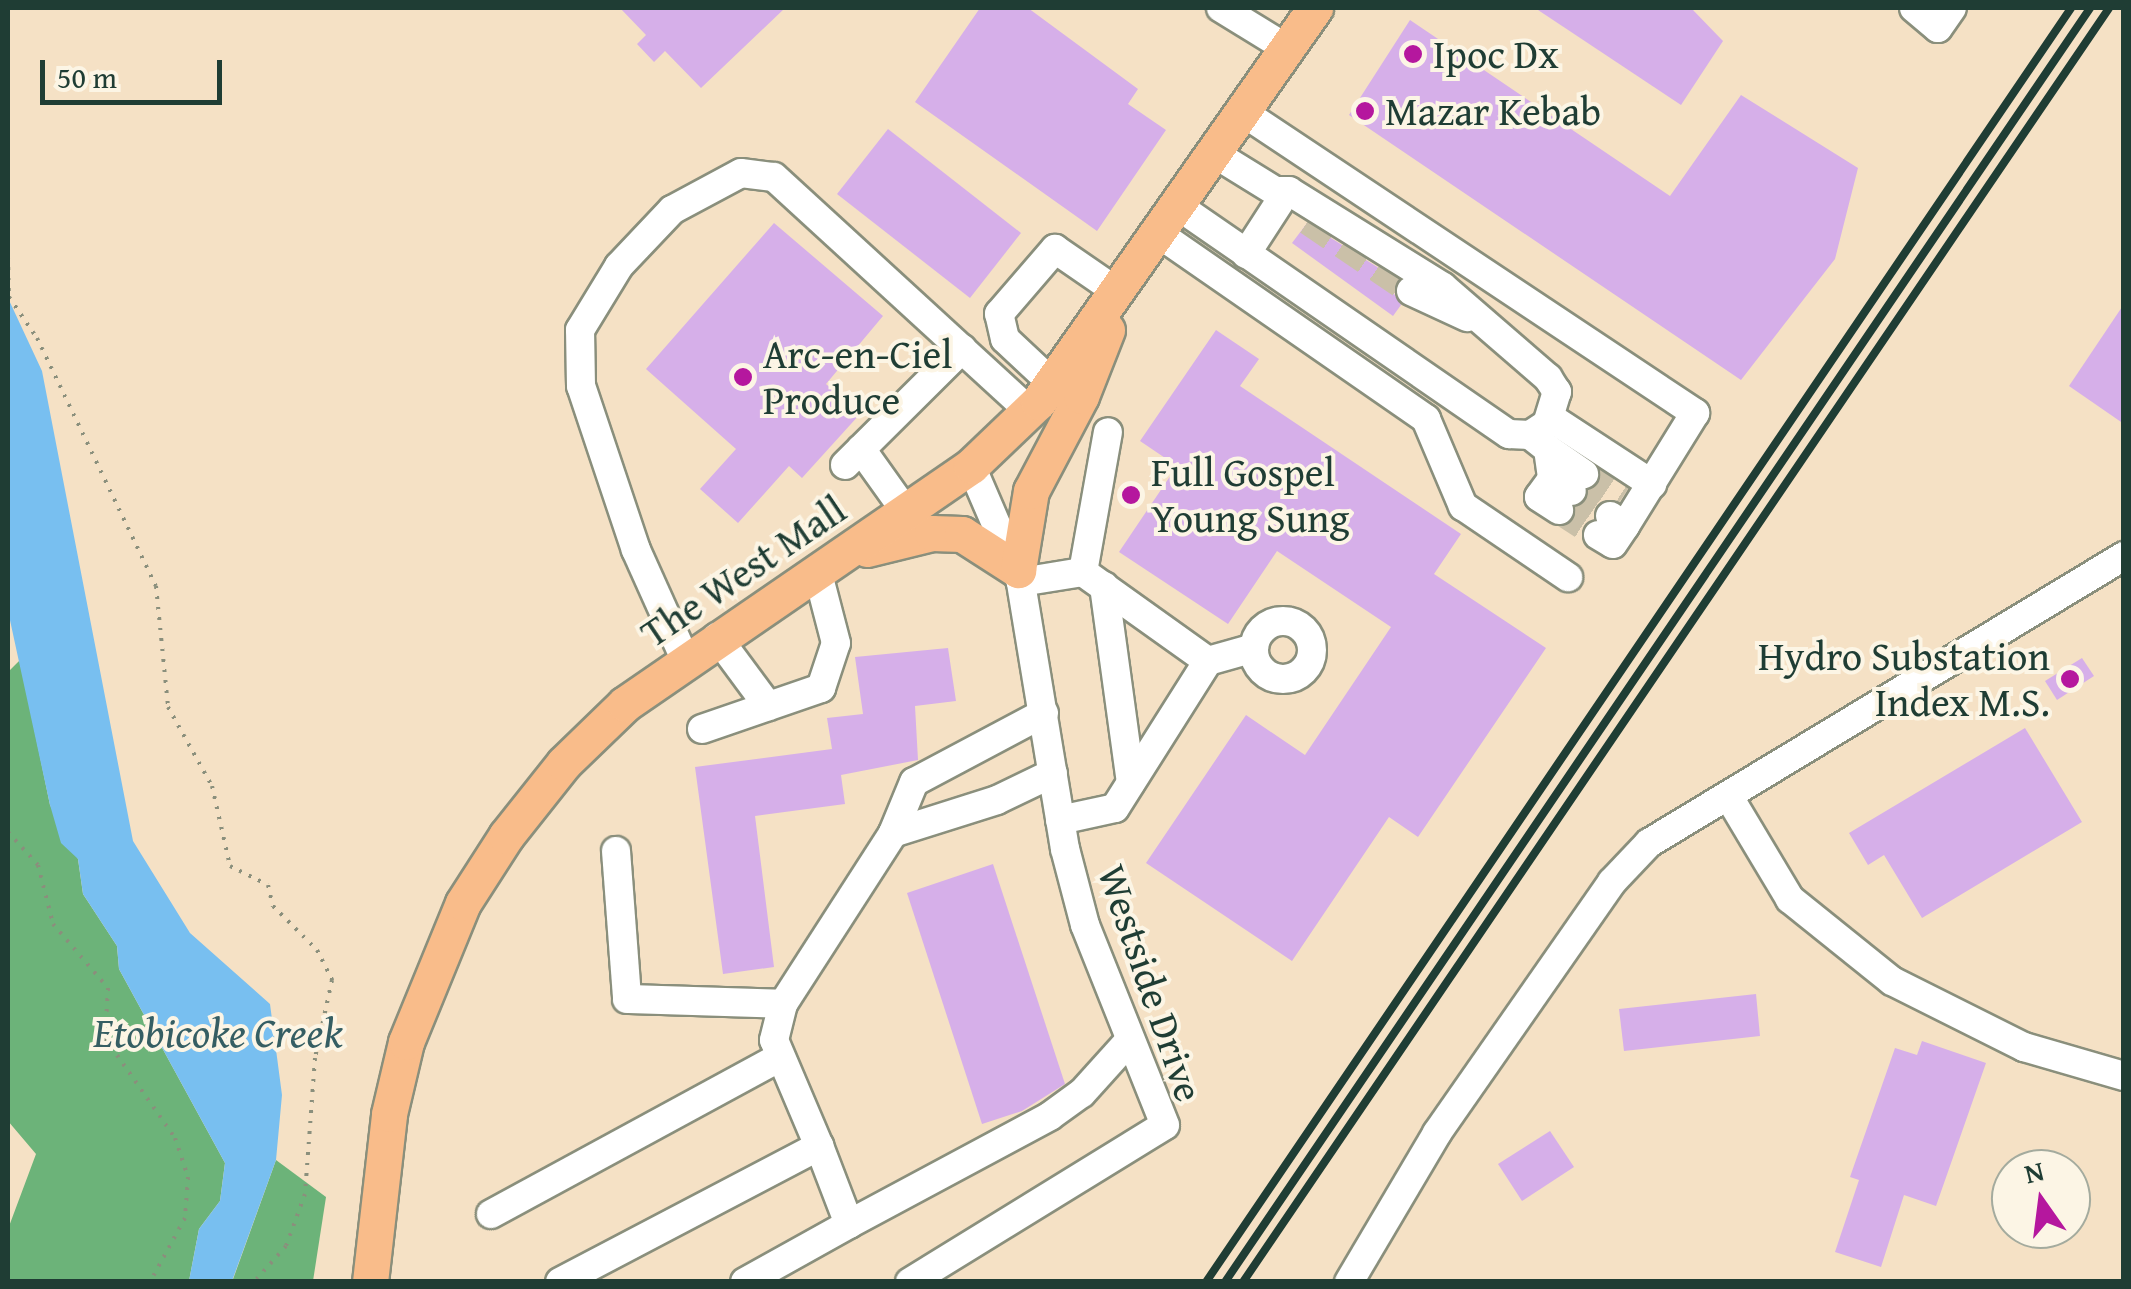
<!DOCTYPE html>
<html>
<head>
<meta charset="utf-8">
<style>
  body { margin:0 }
  #map { position:relative; width:2131px; height:1289px; overflow:hidden; background:#f5e1c5; font-family:"Gentium Book Plus",serif }
  div>[style] { position:absolute }
  .forest>* { inset:0; background:#6cb379 }
  .water>* { inset:0; background:#78bff0 }
  .building>* { inset:0; background:#d6afe9 }
  .minor-tunnel>* { height:28px; margin-top:-14px; transform-origin:0; background:repeating-linear-gradient(90deg,#cac0a8 0 28px,transparent 0 42px) }
  .path>* { height:4px; margin-top:-2px; transform-origin:0; background:repeating-linear-gradient(90deg,#8a8f7c 0 2.5px,transparent 0 10.5px) }
  .roads { filter:drop-shadow(2px 0 #8a8f7c) drop-shadow(-2px 0 #8a8f7c) drop-shadow(0 2px #8a8f7c) drop-shadow(0 -2px #8a8f7c) }
  .minor>* { height:28px; margin:-14px; padding:0 14px; transform-origin:14px; border-radius:14px; background:#fff }
  .minor>.ring { margin:-14px; padding:0; box-sizing:content-box; background:none; border:28px solid #fff; border-radius:50% }
  .major>* { height:35px; margin:-17.5px; padding:0 17.5px; transform-origin:17.5px; border-radius:17.5px; background:#f9bc8a }
  .rail>* { height:8px; margin:-4px; padding:0 4px; transform-origin:4px; border-radius:4px; background:#1f3d34 }
  .dots>* { width:28px; height:28px; translate:-50% -50%; box-sizing:border-box; border:5px solid #fcf5e5; border-radius:50% }
  span { translate:-50% -50%; white-space:nowrap; text-align:center; line-height:1.15; -webkit-text-stroke:8px #fcf5e5; paint-order:stroke }
  .poi-label { font-size:40px; color:#1f3d34 }
  .left { translate:0 -50%; text-align:left }
  .right { translate:-100% -50%; text-align:right }
  .street-label { font-size:40px; color:#1f3d34 }
  .water-label { font-size:42px; color:#355e63; font-style:italic }
  .frame { position:absolute; inset:0; border:10px solid #1f3d34; pointer-events:none }
  .north { position:absolute; left:1991px; top:1149px; width:100px; height:100px; box-sizing:border-box; background:#fcf5e5; border:2px solid #a4ab9e; border-radius:50%; rotate:346deg; font-size:28px; font-weight:700; line-height:40px; text-align:center; color:#1f3d34 }
  .north::after { content:''; display:block; margin:auto; width:35px; height:45px; background:#b5179e; clip-path:polygon(50% 0,100% 100%,50% 72%,0 100%) }
  .scale { position:absolute; left:40px; top:60px; width:182px; height:45px; box-sizing:border-box; border:5px solid #1f3d34; border-top:0; padding-left:12px; font-size:30px; line-height:35px; white-space:nowrap; color:#1f3d34; -webkit-text-stroke:8px #fcf5e5; paint-order:stroke }
</style>
</head>
<body>
<div id="map">
  <div class="forest">
    <div style="clip-path:polygon(20px 660px,50px 805px,78px 859px,83px 894px,117px 946px,119px 969px,225px 1163px,220px 1201px,199px 1229px,189px 1281px,8px 1281px,8px 1229px,36px 1154px,8px 1121px,8px 672px)"></div>
    <div style="clip-path:polygon(276px 1160px,326px 1197px,313px 1281px,232px 1282px)"></div>
  </div>
  <div class="water">
    <div style="clip-path:polygon(8px 298px,42px 371px,133px 841px,190px 933px,270px 1004px,282px 1095px,276px 1160px,232px 1281px,189px 1281px,199px 1229px,220px 1201px,225px 1163px,119px 969px,117px 946px,83px 894px,78px 859px,61px 843px,50px 805px,8px 611px)"></div>
  </div>
  <div class="building">
    <div style="clip-path:polygon(620px 8px,785px 8px,701px 88px,665px 51px,654px 62px,637px 44px,646px 35px)"></div>
    <div style="clip-path:polygon(980px 8px,1028px 8px,1138px 89px,1128px 104px,1166px 130px,1097px 231px,915px 102px)"></div>
    <div style="clip-path:polygon(1535px 8px,1691px 8px,1723px 41px,1681px 105px)"></div>
    <div style="clip-path:polygon(1410px 20px,1670px 196px,1741px 95px,1858px 168px,1835px 259px,1741px 380px,1349px 115px)"></div>
    <div style="clip-path:polygon(888px 129px,1021px 233px,970px 298px,837px 194px)"></div>
    <div style="clip-path:polygon(774px 223px,883px 316px,826px 384px,860px 414px,802px 478px,789px 466px,738px 523px,700px 489px,736px 449px,646px 369px)"></div>
    <div style="clip-path:polygon(1307px 223px,1398px 280px,1394px 294px,1401px 305px,1393px 316px,1292px 243px)"></div>
    <div style="clip-path:polygon(2124px 304px,2124px 424px,2069px 386px)"></div>
    <div style="clip-path:polygon(1216px 330px,1259px 359px,1240px 386px,1461px 534px,1434px 574px,1546px 648px,1418px 837px,1389px 817px,1292px 961px,1146px 863px,1246px 715px,1305px 755px,1391px 627px,1277px 551px,1228px 624px,1119px 552px,1177px 466px,1140px 441px)"></div>
    <div style="clip-path:polygon(948px 648px,956px 701px,915px 706px,918px 760px,841px 775px,845px 804px,755px 816px,774px 967px,723px 974px,695px 767px,832px 749px,827px 718px,863px 714px,855px 657px)"></div>
    <div style="clip-path:polygon(2082px 658px,2094px 676px,2057px 700px,2045px 681px)"></div>
    <div style="clip-path:polygon(2025px 728px,2082px 822px,1922px 918px,1884px 855px,1868px 865px,1849px 833px)"></div>
    <div style="clip-path:polygon(993px 864px,1065px 1084px,1022px 1111px,982px 1124px,907px 893px)"></div>
    <div style="clip-path:polygon(1756px 994px,1760px 1036px,1624px 1051px,1619px 1009px)"></div>
    <div style="clip-path:polygon(1922px 1041px,1986px 1063px,1936px 1206px,1904px 1195px,1881px 1267px,1835px 1252px,1859px 1180px,1850px 1177px,1895px 1048px,1917px 1055px)"></div>
    <div style="clip-path:polygon(1550px 1131px,1574px 1167px,1522px 1201px,1498px 1164px)"></div>
  </div>
  <div class="minor-tunnel">
    <div style="left:1308px;top:221px;width:125px;rotate:34.2deg"></div>
    <div style="left:1584px;top:474px;width:45px;rotate:33.3deg"></div>
    <div style="left:1572px;top:491px;width:45px;rotate:33.3deg"></div>
    <div style="left:1559px;top:510px;width:46px;rotate:32.7deg"></div>
  </div>
  <div class="path">
    <div style="left:8px;top:257px;width:40px;rotate:88.6deg"></div>
    <div style="left:9px;top:297px;width:50px;rotate:55.7deg"></div>
    <div style="left:37px;top:338px;width:275px;rotate:64.4deg"></div>
    <div style="left:156px;top:586px;width:122px;rotate:84.3deg"></div>
    <div style="left:168px;top:707px;width:90px;rotate:60.9deg"></div>
    <div style="left:212px;top:786px;width:82px;rotate:77.3deg"></div>
    <div style="left:230px;top:866px;width:42px;rotate:26.6deg"></div>
    <div style="left:268px;top:885px;width:22px;rotate:77deg"></div>
    <div style="left:273px;top:906px;width:62px;rotate:45deg"></div>
    <div style="left:317px;top:950px;width:34px;rotate:63deg"></div>
    <div style="left:332px;top:980px;width:80px;rotate:102.3deg"></div>
    <div style="left:315px;top:1058px;width:136px;rotate:94.2deg"></div>
    <div style="left:305px;top:1194px;width:55px;rotate:110.1deg"></div>
    <div style="left:286px;top:1246px;width:48px;rotate:131.6deg"></div>
    <div style="left:8px;top:832px;width:45px;rotate:47.7deg"></div>
    <div style="left:38px;top:865px;width:61px;rotate:75.7deg"></div>
    <div style="left:53px;top:924px;width:84px;rotate:49.3deg"></div>
    <div style="left:108px;top:988px;width:50px;rotate:93.4deg"></div>
    <div style="left:105px;top:1038px;width:122px;rotate:55deg"></div>
    <div style="left:175px;top:1138px;width:41px;rotate:71.6deg"></div>
    <div style="left:188px;top:1177px;width:41px;rotate:94.2deg"></div>
    <div style="left:185px;top:1218px;width:73px;rotate:118.7deg"></div>
  </div>
  <div class="roads">
    <div class="minor">
      <div style="left:1221px;top:8px;width:79px;rotate:31.5deg"></div>
      <div style="left:1914px;top:8px;width:31px;rotate:40deg"></div>
      <div style="left:1938px;top:28px;width:24px;rotate:-55deg"></div>
      <div style="left:1244px;top:113px;width:542px;rotate:33.63deg"></div>
      <div style="left:1695px;top:413px;width:133px;rotate:121.8deg"></div>
      <div style="left:1625px;top:526px;width:18px;rotate:-146deg"></div>
      <div style="left:1178px;top:206px;width:402px;rotate:34.6deg"></div>
      <div style="left:1509px;top:434px;width:21px;rotate:3deg"></div>
      <div style="left:1530px;top:435px;width:20px;rotate:-33deg"></div>
      <div style="left:1547px;top:424px;width:34px;rotate:-73deg"></div>
      <div style="left:1557px;top:392px;width:17px;rotate:-123deg"></div>
      <div style="left:1548px;top:378px;width:139px;rotate:-139.1deg"></div>
      <div style="left:1443px;top:287px;width:181px;rotate:-148.1deg"></div>
      <div style="left:1289px;top:191px;width:14px;rotate:180deg"></div>
      <div style="left:1275px;top:191px;width:70px;rotate:-148.3deg"></div>
      <div style="left:1159px;top:234px;width:325px;rotate:34.7deg"></div>
      <div style="left:1426px;top:419px;width:95px;rotate:67deg"></div>
      <div style="left:1463px;top:506px;width:127px;rotate:34.1deg"></div>
      <div style="left:1246px;top:254px;width:61px;rotate:-57.1deg"></div>
      <div style="left:1411px;top:291px;width:62px;rotate:24.9deg"></div>
      <div style="left:1052px;top:383px;width:64px;rotate:-136.9deg"></div>
      <div style="left:1005px;top:339px;width:26px;rotate:-103deg"></div>
      <div style="left:999px;top:314px;width:86px;rotate:-49.3deg"></div>
      <div style="left:1055px;top:249px;width:78px;rotate:34.5deg"></div>
      <div style="left:1551px;top:418px;width:121px;rotate:33.2deg"></div>
      <div style="left:1530px;top:435px;width:23px;rotate:38deg"></div>
      <div style="left:1548px;top:449px;width:30px;rotate:82deg"></div>
      <div style="left:1552px;top:479px;width:23px;rotate:31deg"></div>
      <div style="left:861px;top:449px;width:77px;rotate:54.5deg"></div>
      <div style="left:1548px;top:449px;width:44px;rotate:34.8deg"></div>
      <div style="left:845px;top:465px;width:165px;rotate:-44.8deg"></div>
      <div style="left:1552px;top:479px;width:22px;rotate:126deg"></div>
      <div style="left:1539px;top:497px;width:24px;rotate:33deg"></div>
      <div style="left:1598px;top:535px;width:17px;rotate:31deg"></div>
      <div style="left:1613px;top:544px;width:22px;rotate:-56deg"></div>
      <div style="left:1083px;top:572px;width:142px;rotate:-79.9deg"></div>
      <div style="left:1021px;top:582px;width:63px;rotate:-9.2deg"></div>
      <div style="left:1083px;top:572px;width:153px;rotate:35.5deg"></div>
      <div style="left:1104px;top:586px;width:198px;rotate:82.2deg"></div>
      <div class="ring" style="left:1254px;top:621px;width:30px;height:30px"></div>
      <div style="left:717px;top:637px;width:86px;rotate:53.5deg"></div>
      <div style="left:685px;top:659px;width:120px;rotate:-114.2deg"></div>
      <div style="left:636px;top:550px;width:173px;rotate:-108.5deg"></div>
      <div style="left:581px;top:386px;width:56px;rotate:-91deg"></div>
      <div style="left:580px;top:330px;width:75px;rotate:-58.6deg"></div>
      <div style="left:619px;top:266px;width:77px;rotate:-46.6deg"></div>
      <div style="left:672px;top:210px;width:78px;rotate:-28.2deg"></div>
      <div style="left:741px;top:173px;width:33px;rotate:7deg"></div>
      <div style="left:774px;top:177px;width:346px;rotate:42.5deg"></div>
      <div style="left:1044px;top:713px;width:147px;rotate:152deg"></div>
      <div style="left:914px;top:782px;width:55px;rotate:112.4deg"></div>
      <div style="left:893px;top:833px;width:109px;rotate:-17.6deg"></div>
      <div style="left:997px;top:800px;width:62px;rotate:-25.7deg"></div>
      <div style="left:702px;top:729px;width:126px;rotate:-19deg"></div>
      <div style="left:821px;top:688px;width:47px;rotate:-71.6deg"></div>
      <div style="left:836px;top:643px;width:71px;rotate:-104.6deg"></div>
      <div style="left:1729px;top:797px;width:119px;rotate:59.1deg"></div>
      <div style="left:1790px;top:899px;width:131px;rotate:38.8deg"></div>
      <div style="left:1892px;top:981px;width:148px;rotate:26.6deg"></div>
      <div style="left:2024px;top:1047px;width:104px;rotate:16.2deg"></div>
      <div style="left:1060px;top:820px;width:56px;rotate:-12.3deg"></div>
      <div style="left:1115px;top:808px;width:174px;rotate:-57.7deg"></div>
      <div style="left:1208px;top:661px;width:48px;rotate:-15.8deg"></div>
      <div style="left:616px;top:851px;width:148px;rotate:85.7deg"></div>
      <div style="left:627px;top:999px;width:156px;rotate:1.8deg"></div>
      <div style="left:783px;top:1004px;width:203px;rotate:-57.2deg"></div>
      <div style="left:491px;top:1214px;width:329px;rotate:-28.5deg"></div>
      <div style="left:849px;top:1224px;width:228px;rotate:-28.2deg"></div>
      <div style="left:1050px;top:1116px;width:39px;rotate:-36deg"></div>
      <div style="left:1082px;top:1093px;width:69px;rotate:-48deg"></div>
      <div style="left:560px;top:1282px;width:293px;rotate:-27.7deg"></div>
      <div style="left:819px;top:1146px;width:115px;rotate:-113deg"></div>
      <div style="left:774px;top:1040px;width:37px;rotate:-76deg"></div>
      <div style="left:745px;top:1282px;width:119px;rotate:-29.1deg"></div>
      <div style="left:849px;top:1224px;width:84px;rotate:-111deg"></div>
      <div style="left:910px;top:1282px;width:299px;rotate:-31.6deg"></div>
      <div style="left:1165px;top:1125px;width:215px;rotate:-111.8deg"></div>
      <div style="left:1085px;top:925px;width:79px;rotate:-104.7deg"></div>
      <div style="left:1065px;top:849px;width:271px;rotate:-99.4deg"></div>
      <div style="left:1021px;top:582px;width:126px;rotate:-113.3deg"></div>
      <div style="left:1349px;top:1282px;width:173px;rotate:-59.4deg"></div>
      <div style="left:1437px;top:1133px;width:306px;rotate:-55.1deg"></div>
      <div style="left:1612px;top:882px;width:54px;rotate:-46.5deg"></div>
      <div style="left:1649px;top:843px;width:555px;rotate:-31.14deg"></div>
    </div>
    <div class="major">
      <div style="left:867px;top:549px;width:67px;rotate:-13.8deg"></div>
      <div style="left:932px;top:533px;width:30px;rotate:2deg"></div>
      <div style="left:962px;top:534px;width:67px;rotate:32.7deg"></div>
      <div style="left:1018px;top:570px;width:80px;rotate:-80.7deg"></div>
      <div style="left:1031px;top:491px;width:107px;rotate:-62.2deg"></div>
      <div style="left:1081px;top:396px;width:71px;rotate:-68.5deg"></div>
      <div style="left:370px;top:1282px;width:169px;rotate:-83.5deg"></div>
      <div style="left:389px;top:1114px;width:74px;rotate:-76.7deg"></div>
      <div style="left:406px;top:1042px;width:150px;rotate:-67.7deg"></div>
      <div style="left:463px;top:903px;width:80px;rotate:-57.3deg"></div>
      <div style="left:506px;top:836px;width:93px;rotate:-51.5deg"></div>
      <div style="left:564px;top:763px;width:85px;rotate:-44deg"></div>
      <div style="left:625px;top:704px;width:420px;rotate:-34.5deg"></div>
      <div style="left:971px;top:466px;width:93px;rotate:-43.7deg"></div>
      <div style="left:1038px;top:402px;width:482px;rotate:-54.9deg"></div>
    </div>
  </div>
  <div class="rail">
    <div style="left:1206px;top:1282px;width:1540px;rotate:-55.82deg"></div>
    <div style="left:1225px;top:1282px;width:1540px;rotate:-55.82deg"></div>
    <div style="left:1243px;top:1282px;width:1540px;rotate:-55.79deg"></div>
  </div>
  <div class="dots">
    <div style="left:1413px;top:54px;background:#b5179e"></div>
    <div style="left:1365px;top:111px;background:#b5179e"></div>
    <div style="left:743px;top:377px;background:#b5179e"></div>
    <div style="left:1131px;top:495px;background:#b5179e"></div>
    <div style="left:2070px;top:679px;background:#b5179e"></div>
  </div>
  <div class="poi-label">
    <span class="left" style="left:1433px;top:54px">Ipoc Dx</span>
    <span class="left" style="left:1385px;top:111px">Mazar Kebab</span>
    <span class="left" style="left:763px;top:377px">Arc-en-Ciel<br>Produce</span>
    <span class="left" style="left:1151px;top:495px">Full Gospel<br>Young Sung</span>
    <span class="right" style="left:2050px;top:679px">Hydro Substation<br>Index M.S.</span>
  </div>
  <div class="street-label">
    <span style="left:743px;top:571px;rotate:-34deg">The West Mall</span>
    <span style="left:1151px;top:983px;rotate:71deg">Westside Drive</span>
  </div>
  <div class="water-label">
    <span style="left:218px;top:1032px">Etobicoke Creek</span>
  </div>
  <div class="frame"></div>
  <div class="north">N</div>
  <div class="scale">50 m</div>
</div>
</body>
</html>
